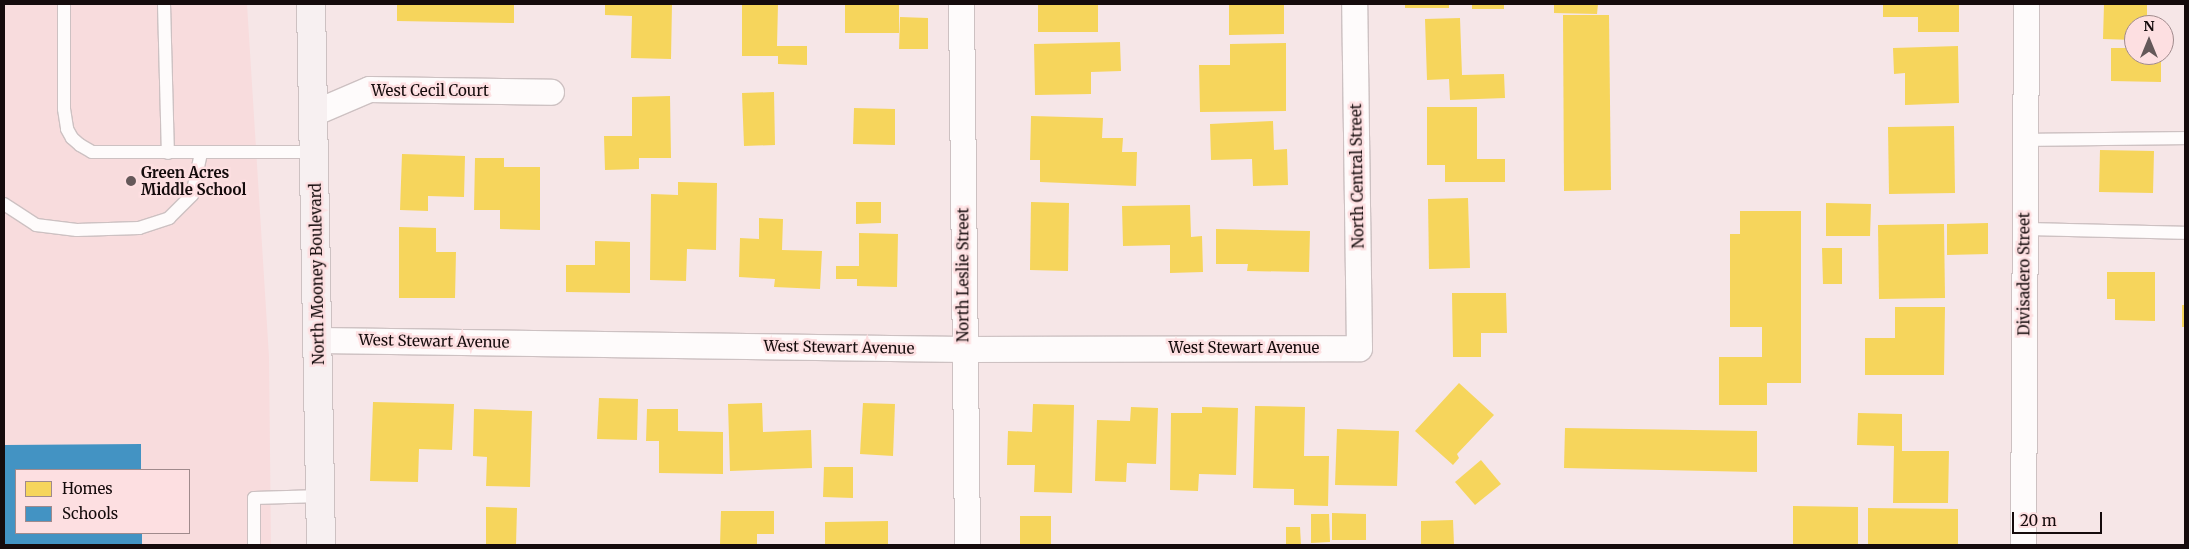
<!DOCTYPE html>
<html>
<head>
<meta charset="utf-8">
<style>
  body { margin:0 }
  #map { position:relative; width:2189px; height:549px; overflow:hidden; background:#f6e6e7; font-family:Merriweather,serif }
  div>[style] { position:absolute }
  .built>* { inset:0; background:#f8dcdd }
  .homes>* { inset:0; background:#f6d55c }
  .schools>* { inset:0; background:#4393c3 }
  .roads { filter:drop-shadow(1px 0 #cdc1c2) drop-shadow(-1px 0 #cdc1c2) drop-shadow(0 1px #cdc1c2) drop-shadow(0 -1px #cdc1c2) }
  .lane>* { height:12px; margin:-6px; padding:0 6px; transform-origin:6px; border-radius:6px; background:#fefbfb }
  .street>* { height:25px; margin:-12.5px; padding:0 12.5px; transform-origin:12.5px; border-radius:12.5px; background:#fefbfb }
  .secondary>* { height:28px; margin:-14px; padding:0 14px; transform-origin:14px; border-radius:14px; background:#f7f0f1 }
  .dots>* { width:14px; height:14px; translate:-50% -50%; box-sizing:border-box; border:2px solid #fddfe1; border-radius:50% }
  span { translate:-50% -50%; white-space:nowrap; text-align:center; line-height:1.15; -webkit-text-stroke:5px #fddfe1; paint-order:stroke }
  .street-label { font-size:15px; color:#150b0c }
  .poi-label { font-size:15px; color:#150b0c; font-weight:700 }
  .left { translate:0 -50%; text-align:left }
  .frame { position:absolute; inset:0; border:5px solid #150b0c; pointer-events:none }
  .legend { position:absolute; left:15px; top:469px; width:175px; height:65px; box-sizing:border-box; background:#fddfe1; border:1px solid #a08a8c; margin:0; padding:6px 9px; list-style:none; font-size:15px; color:#150b0c }
  .legend li { display:flex; align-items:center; gap:10px; height:25px }
  .legend b { width:25px; border:1px solid #a08a8c }
  .north { position:absolute; left:2124px; top:15px; width:50px; height:50px; box-sizing:border-box; background:#fddfe1; border:1px solid #a08a8c; border-radius:50%; rotate:0deg; font-size:14px; font-weight:700; line-height:20px; text-align:center; color:#150b0c }
  .north::after { content:''; display:block; margin:auto; width:18px; height:22px; background:#645859; clip-path:polygon(50% 0,100% 100%,50% 72%,0 100%) }
  .scale { position:absolute; left:2012px; top:512px; width:90px; height:22px; box-sizing:border-box; border:2px solid #150b0c; border-top:0; padding-left:6px; font-size:15px; line-height:18px; white-space:nowrap; color:#150b0c; -webkit-text-stroke:4px #fddfe1; paint-order:stroke }
</style>
</head>
<body>
<div id="map">
  <div class="built">
    <div style="clip-path:polygon(evenodd,4px 4px,247px 4px,269px 357px,271px 545px,4px 545px,4px 4px,16px 470px,189px 470px,189px 533px,16px 533px,16px 470px)"></div>
  </div>
  <div class="homes">
    <div style="clip-path:polygon(397px 4px,514px 4px,514px 23px,397px 21px)"></div>
    <div style="clip-path:polygon(605px 4px,672px 4px,671px 59px,631px 58px,632px 16px,605px 15px)"></div>
    <div style="clip-path:polygon(742px 4px,778px 4px,777px 46px,807px 46px,807px 65px,778px 64px,778px 56px,742px 56px)"></div>
    <div style="clip-path:polygon(845px 4px,899px 4px,899px 33px,845px 33px)"></div>
    <div style="clip-path:polygon(1038px 4px,1098px 4px,1098px 32px,1038px 32px)"></div>
    <div style="clip-path:polygon(1229px 4px,1284px 4px,1284px 34px,1229px 35px)"></div>
    <div style="clip-path:polygon(1405px 4px,1449px 4px,1449px 8px,1405px 8px)"></div>
    <div style="clip-path:polygon(1472px 4px,1504px 4px,1504px 9px,1472px 9px)"></div>
    <div style="clip-path:polygon(1554px 4px,1598px 4px,1597px 14px,1554px 13px)"></div>
    <div style="clip-path:polygon(1883px 4px,1959px 4px,1959px 32px,1918px 32px,1918px 17px,1883px 17px)"></div>
    <div style="clip-path:polygon(2104px 4px,2147px 4px,2147px 25px,2134px 25px,2134px 40px,2103px 39px)"></div>
    <div style="clip-path:polygon(1563px 15px,1609px 15px,1611px 190px,1564px 191px)"></div>
    <div style="clip-path:polygon(900px 17px,928px 18px,928px 49px,899px 49px)"></div>
    <div style="clip-path:polygon(1460px 18px,1462px 75px,1504px 74px,1505px 98px,1450px 100px,1449px 79px,1427px 80px,1425px 19px)"></div>
    <div style="clip-path:polygon(1120px 42px,1121px 71px,1091px 72px,1091px 94px,1035px 95px,1034px 44px)"></div>
    <div style="clip-path:polygon(1286px 43px,1286px 111px,1200px 112px,1199px 65px,1230px 65px,1230px 44px)"></div>
    <div style="clip-path:polygon(1958px 46px,1959px 103px,1905px 105px,1905px 73px,1894px 74px,1893px 48px)"></div>
    <div style="clip-path:polygon(2111px 48px,2134px 48px,2134px 55px,2161px 55px,2161px 82px,2111px 81px)"></div>
    <div style="clip-path:polygon(774px 92px,775px 145px,744px 146px,742px 93px)"></div>
    <div style="clip-path:polygon(670px 96px,671px 158px,639px 158px,639px 169px,605px 170px,604px 136px,632px 136px,632px 97px)"></div>
    <div style="clip-path:polygon(1427px 107px,1477px 107px,1477px 159px,1505px 159px,1505px 182px,1445px 182px,1445px 165px,1427px 165px)"></div>
    <div style="clip-path:polygon(854px 108px,895px 109px,895px 145px,853px 144px)"></div>
    <div style="clip-path:polygon(1031px 116px,1103px 118px,1102px 138px,1123px 138px,1122px 152px,1137px 152px,1136px 186px,1040px 182px,1040px 160px,1030px 160px)"></div>
    <div style="clip-path:polygon(1273px 121px,1274px 150px,1287px 149px,1288px 185px,1253px 186px,1252px 159px,1211px 160px,1210px 124px)"></div>
    <div style="clip-path:polygon(1954px 126px,1955px 193px,1889px 194px,1888px 127px)"></div>
    <div style="clip-path:polygon(2100px 150px,2154px 151px,2153px 193px,2099px 192px)"></div>
    <div style="clip-path:polygon(402px 154px,465px 156px,464px 197px,428px 196px,428px 211px,400px 210px)"></div>
    <div style="clip-path:polygon(475px 158px,504px 158px,504px 167px,540px 167px,540px 230px,500px 229px,500px 210px,474px 210px)"></div>
    <div style="clip-path:polygon(678px 182px,717px 183px,716px 250px,687px 249px,686px 281px,650px 280px,651px 194px,678px 195px)"></div>
    <div style="clip-path:polygon(1468px 198px,1470px 268px,1429px 269px,1428px 199px)"></div>
    <div style="clip-path:polygon(856px 202px,881px 202px,881px 223px,856px 224px)"></div>
    <div style="clip-path:polygon(1031px 202px,1069px 203px,1068px 271px,1030px 270px)"></div>
    <div style="clip-path:polygon(1826px 203px,1871px 204px,1870px 236px,1826px 236px)"></div>
    <div style="clip-path:polygon(1190px 205px,1191px 237px,1202px 236px,1203px 272px,1170px 273px,1170px 245px,1123px 246px,1122px 206px)"></div>
    <div style="clip-path:polygon(1740px 211px,1801px 211px,1801px 383px,1767px 383px,1767px 405px,1719px 405px,1719px 357px,1762px 357px,1762px 327px,1730px 327px,1730px 234px,1740px 234px)"></div>
    <div style="clip-path:polygon(759px 218px,783px 219px,782px 250px,822px 251px,820px 289px,774px 287px,775px 279px,739px 277px,740px 238px,759px 239px)"></div>
    <div style="clip-path:polygon(1988px 223px,1988px 254px,1947px 255px,1947px 224px)"></div>
    <div style="clip-path:polygon(1944px 224px,1945px 298px,1879px 299px,1878px 225px)"></div>
    <div style="clip-path:polygon(399px 227px,436px 228px,436px 252px,456px 252px,455px 298px,399px 298px)"></div>
    <div style="clip-path:polygon(1216px 229px,1310px 231px,1309px 272px,1247px 271px,1248px 264px,1216px 264px)"></div>
    <div style="clip-path:polygon(859px 233px,898px 234px,897px 287px,857px 286px,857px 279px,836px 279px,836px 266px,859px 266px)"></div>
    <div style="clip-path:polygon(595px 241px,630px 242px,630px 293px,566px 292px,566px 265px,595px 265px)"></div>
    <div style="clip-path:polygon(1822px 248px,1842px 248px,1842px 284px,1823px 284px)"></div>
    <div style="clip-path:polygon(2107px 272px,2155px 272px,2155px 321px,2115px 320px,2115px 299px,2107px 299px)"></div>
    <div style="clip-path:polygon(1452px 293px,1506px 293px,1507px 333px,1481px 333px,1481px 357px,1453px 357px)"></div>
    <div style="clip-path:polygon(2182px 305px,2185px 305px,2185px 327px,2182px 327px)"></div>
    <div style="clip-path:polygon(1895px 307px,1945px 307px,1944px 375px,1865px 375px,1865px 338px,1895px 338px)"></div>
    <div style="clip-path:polygon(1459px 383px,1494px 415px,1457px 454px,1459px 458px,1453px 465px,1415px 431px)"></div>
    <div style="clip-path:polygon(599px 398px,638px 399px,637px 440px,597px 439px)"></div>
    <div style="clip-path:polygon(373px 402px,454px 404px,452px 450px,419px 449px,418px 482px,370px 481px)"></div>
    <div style="clip-path:polygon(762px 403px,763px 432px,811px 430px,812px 468px,730px 471px,728px 404px)"></div>
    <div style="clip-path:polygon(863px 403px,895px 404px,893px 456px,860px 454px)"></div>
    <div style="clip-path:polygon(1033px 404px,1074px 405px,1072px 493px,1034px 492px,1035px 465px,1007px 465px,1008px 431px,1032px 432px)"></div>
    <div style="clip-path:polygon(1255px 406px,1305px 407px,1304px 456px,1329px 456px,1328px 506px,1294px 505px,1294px 489px,1253px 488px)"></div>
    <div style="clip-path:polygon(1131px 407px,1158px 408px,1156px 464px,1127px 463px,1126px 482px,1095px 481px,1097px 420px,1130px 421px)"></div>
    <div style="clip-path:polygon(1202px 407px,1238px 408px,1236px 475px,1199px 474px,1198px 491px,1170px 490px,1171px 413px,1202px 413px)"></div>
    <div style="clip-path:polygon(474px 409px,532px 411px,530px 487px,486px 486px,487px 457px,473px 456px)"></div>
    <div style="clip-path:polygon(647px 409px,678px 409px,678px 431px,723px 432px,723px 474px,659px 473px,659px 441px,646px 441px)"></div>
    <div style="clip-path:polygon(1858px 413px,1902px 414px,1902px 451px,1949px 451px,1948px 503px,1893px 503px,1894px 446px,1857px 445px)"></div>
    <div style="clip-path:polygon(1565px 428px,1757px 431px,1757px 472px,1564px 468px)"></div>
    <div style="clip-path:polygon(1337px 429px,1399px 431px,1397px 486px,1335px 485px)"></div>
    <div style="clip-path:polygon(1481px 460px,1501px 484px,1475px 505px,1455px 482px)"></div>
    <div style="clip-path:polygon(824px 467px,853px 467px,853px 498px,823px 497px)"></div>
    <div style="clip-path:polygon(1793px 506px,1858px 507px,1858px 545px,1793px 544px)"></div>
    <div style="clip-path:polygon(486px 507px,517px 508px,516px 545px,486px 545px)"></div>
    <div style="clip-path:polygon(1868px 508px,1958px 509px,1958px 545px,1868px 545px)"></div>
    <div style="clip-path:polygon(721px 511px,774px 511px,774px 534px,757px 534px,757px 545px,720px 545px)"></div>
    <div style="clip-path:polygon(1332px 513px,1366px 514px,1366px 540px,1332px 540px)"></div>
    <div style="clip-path:polygon(1311px 514px,1329px 514px,1330px 542px,1311px 543px)"></div>
    <div style="clip-path:polygon(1020px 516px,1051px 516px,1051px 545px,1020px 545px)"></div>
    <div style="clip-path:polygon(1453px 520px,1454px 545px,1421px 545px,1421px 521px)"></div>
    <div style="clip-path:polygon(888px 521px,888px 545px,825px 545px,825px 522px)"></div>
    <div style="clip-path:polygon(1286px 527px,1300px 527px,1301px 545px,1286px 545px)"></div>
  </div>
  <div class="schools">
    <div style="clip-path:polygon(141px 444px,141px 470px,16px 470px,16px 533px,142px 533px,142px 545px,4px 545px,4px 445px)"></div>
  </div>
  <div class="roads">
    <div class="lane">
      <div style="left:64px;top:4px;width:105px;rotate:90deg"></div>
      <div style="left:64px;top:109px;width:20px;rotate:81deg"></div>
      <div style="left:67px;top:129px;width:10px;rotate:61deg"></div>
      <div style="left:72px;top:138px;width:11px;rotate:41deg"></div>
      <div style="left:80px;top:145px;width:14px;rotate:30deg"></div>
      <div style="left:92px;top:152px;width:222px"></div>
      <div style="left:164px;top:4px;width:149px;rotate:88.5deg"></div>
      <div style="left:2025px;top:140px;width:160px;rotate:-0.7deg"></div>
      <div style="left:4px;top:204px;width:38px;rotate:33deg"></div>
      <div style="left:36px;top:225px;width:41px;rotate:7deg"></div>
      <div style="left:77px;top:230px;width:62px;rotate:-1.8deg"></div>
      <div style="left:139px;top:228px;width:32px;rotate:-18deg"></div>
      <div style="left:169px;top:218px;width:33px;rotate:-45deg"></div>
      <div style="left:192px;top:195px;width:43px;rotate:-77.9deg"></div>
      <div style="left:2024px;top:229px;width:161px;rotate:1.4deg"></div>
      <div style="left:254px;top:545px;width:47px;rotate:-90deg"></div>
      <div style="left:254px;top:498px;width:67px;rotate:-1.7deg"></div>
    </div>
    <div class="street">
      <div style="left:961px;top:4px;width:541px;rotate:89.36deg"></div>
      <div style="left:313px;top:113px;width:61px;rotate:-23.2deg"></div>
      <div style="left:369px;top:89px;width:182px;rotate:0.9deg"></div>
      <div style="left:319px;top:340px;width:645px;rotate:0.8deg"></div>
      <div style="left:964px;top:349px;width:395px;rotate:-0.1deg"></div>
      <div style="left:1359px;top:348px;width:344px;rotate:-90.8deg"></div>
      <div style="left:2023px;top:545px;width:541px;rotate:-89.68deg"></div>
    </div>
    <div class="secondary">
      <div style="left:311px;top:4px;width:541px;rotate:88.94deg"></div>
    </div>
  </div>
  <div class="dots">
    <div style="left:131px;top:181px;background:#645859"></div>
  </div>
  <div class="street-label">
    <span style="left:430px;top:91px">West Cecil Court</span>
    <span style="left:1357px;top:176px;rotate:-91deg">North Central Street</span>
    <span style="left:317px;top:274px;rotate:-91deg">North Mooney Boulevard</span>
    <span style="left:2024px;top:274px;rotate:-90deg">Divisadero Street</span>
    <span style="left:963px;top:275px;rotate:-90deg">North Leslie Street</span>
    <span style="left:434px;top:341px;rotate:1deg">West Stewart Avenue</span>
    <span style="left:839px;top:347px;rotate:1deg">West Stewart Avenue</span>
    <span style="left:1244px;top:348px">West Stewart Avenue</span>
  </div>
  <div class="poi-label">
    <span class="left" style="left:141px;top:181px">Green Acres<br>Middle School</span>
  </div>
  <div class="frame"></div>
  <ul class="legend">
  <li><b style="height:14px;background:#f6d55c"></b>Homes</li>
  <li><b style="height:14px;background:#4393c3"></b>Schools</li>
  </ul>
  <div class="north">N</div>
  <div class="scale">20 m</div>
</div>
</body>
</html>
